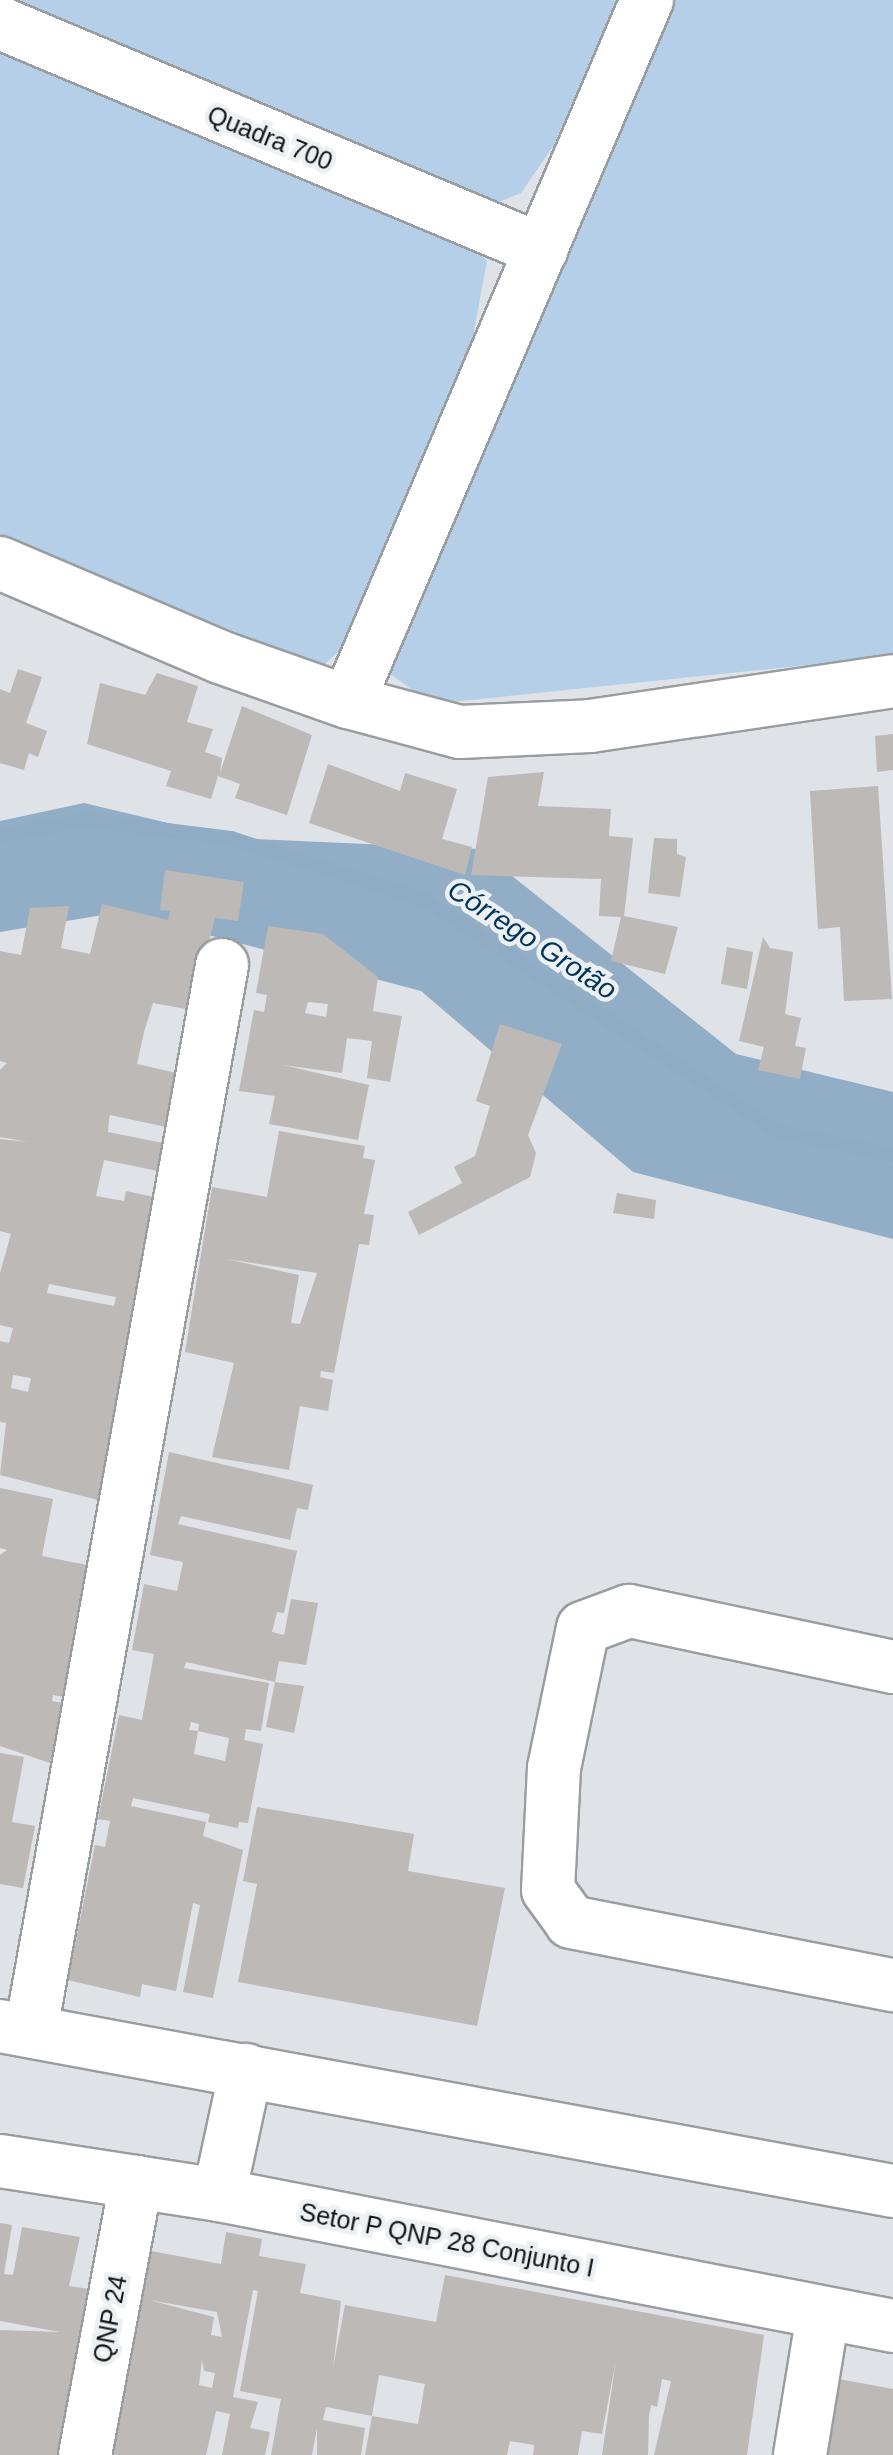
<!DOCTYPE html>
<html>
<head>
<meta charset="utf-8">
<style>
  body { margin:0 }
  #map { position:relative; width:893px; height:2455px; overflow:hidden; background:#dfe2e6; font-family:Arial,sans-serif }
  div>[style] { position:absolute }
  .green>* { inset:0; background:#b5cfe9 }
  .forest>* { inset:0; background:#92adc6 }
  .stream>* { height:14px; margin:-7px; padding:0 7px; transform-origin:7px; border-radius:7px; background:#90acc4 }
  .building>* { inset:0; background:#bdb9b6 }
  .roads { filter:drop-shadow(2px 0 #9a9da0) drop-shadow(-2px 0 #9a9da0) drop-shadow(0 2px #9a9da0) drop-shadow(0 -2px #9a9da0) }
  .minor>* { height:52px; margin:-26px; padding:0 26px; transform-origin:26px; border-radius:26px; background:#fff }
  span { translate:-50% -50%; white-space:nowrap; text-align:center; line-height:1.15; -webkit-text-stroke:9px #ecf0f3; paint-order:stroke }
  .street-label { font-size:25px; color:#111213 }
  .water-label { font-size:28px; color:#013456; font-style:italic }
</style>
</head>
<body>
<div id="map">
  <div class="green">
    <div style="clip-path:polygon(9px 0,616px 0,554px 145px,521px 193px,496px 203px)"></div>
    <div style="clip-path:polygon(664px 0,893px 0,893px 656px,432px 704px,386px 671px)"></div>
    <div style="clip-path:polygon(0 44px,473px 247px,487px 261px,473px 336px,350px 640px,322px 667px,0 537px)"></div>
  </div>
  <div class="forest">
    <div style="clip-path:polygon(84px 803px,231px 838px,478px 849px,736px 1054px,893px 1092px,893px 1239px,633px 1172px,421px 991px,121px 912px,0 932px,0 821px)"></div>
  </div>
  <div class="stream">
    <div style="left:0;top:835px;width:87px;rotate:-9.9deg"></div>
    <div style="left:86px;top:820px;width:146px;rotate:7.1deg"></div>
    <div style="left:231px;top:838px;width:206px;rotate:17.8deg"></div>
    <div style="left:427px;top:901px;width:420px;rotate:33.3deg"></div>
    <div style="left:778px;top:1132px;width:117px;rotate:11.3deg"></div>
  </div>
  <div class="building">
    <div style="clip-path:polygon(18px 669px,42px 677px,26px 723px,47px 731px,38px 757px,29px 753px,24px 770px,0 763px,0 689px,10px 693px)"></div>
    <div style="clip-path:polygon(157px 673px,198px 686px,187px 722px,213px 729px,205px 752px,222px 758px,220px 773px,242px 706px,312px 735px,287px 815px,235px 798px,240px 784px,218px 776px,211px 799px,166px 786px,171px 771px,87px 744px,100px 683px,145px 695px)"></div>
    <div style="clip-path:polygon(893px 734px,893px 770px,877px 772px,875px 736px)"></div>
    <div style="clip-path:polygon(328px 764px,400px 791px,405px 773px,457px 789px,442px 839px,472px 847px,465px 875px,309px 823px)"></div>
    <div style="clip-path:polygon(544px 772px,538px 806px,611px 809px,609px 836px,633px 838px,624px 916px,678px 927px,665px 974px,611px 961px,621px 917px,599px 916px,601px 879px,471px 875px,488px 777px)"></div>
    <div style="clip-path:polygon(878px 786px,892px 999px,844px 1001px,840px 927px,818px 929px,810px 791px)"></div>
    <div style="clip-path:polygon(654px 838px,677px 839px,677px 854px,686px 857px,680px 897px,648px 893px)"></div>
    <div style="clip-path:polygon(evenodd,165px 870px,244px 882px,238px 921px,215px 918px,192px 1010px,153px 1003px,144px 1032px,137px 1064px,181px 1074px,171px 1128px,110px 1115px,109px 1119px,108px 1132px,168px 1144px,163px 1172px,104px 1160px,96px 1196px,124px 1201px,126px 1191px,158px 1198px,102px 1501px,0 1475px,6px 1423px,0 1422px,0 1341px,9px 1343px,13px 1328px,0 1325px,0 1273px,11px 1234px,0 1231px,0 1139px,28px 1142px,0 1137px,0 1070px,7px 1063px,0 1061px,0 951px,21px 955px,30px 908px,69px 906px,61px 948px,90px 954px,102px 904px,168px 920px,170px 911px,160px 910px,165px 870px,49px 1284px,116px 1297px,114px 1306px,47px 1293px,49px 1284px,165px 870px,13px 1375px,31px 1378px,28px 1392px,11px 1388px,13px 1375px)"></div>
    <div style="clip-path:polygon(evenodd,268px 926px,323px 934px,378px 977px,373px 1011px,402px 1016px,390px 1082px,367px 1078px,372px 1041px,347px 1038px,342px 1073px,283px 1065px,369px 1085px,358px 1140px,269px 1124px,275px 1096px,239px 1091px,254px 1010px,264px 1012px,267px 995px,256px 993px,268px 926px,308px 1002px,328px 1004px,326px 1017px,305px 1013px,308px 1002px)"></div>
    <div style="clip-path:polygon(763px 937px,770px 948px,793px 952px,785px 1014px,801px 1018px,795px 1046px,806px 1048px,800px 1079px,758px 1070px,764px 1047px,739px 1041px)"></div>
    <div style="clip-path:polygon(727px 947px,753px 952px,747px 989px,721px 984px)"></div>
    <div style="clip-path:polygon(500px 1024px,562px 1044px,528px 1135px,536px 1153px,530px 1177px,419px 1235px,408px 1212px,462px 1183px,454px 1167px,475px 1156px,490px 1106px,476px 1101px)"></div>
    <div style="clip-path:polygon(evenodd,279px 1131px,365px 1146px,363px 1158px,375px 1160px,364px 1214px,374px 1215px,369px 1245px,359px 1244px,334px 1373px,321px 1371px,320px 1377px,333px 1380px,328px 1411px,300px 1406px,289px 1470px,212px 1457px,234px 1363px,185px 1352px,212px 1187px,267px 1197px,279px 1131px,226px 1259px,317px 1273px,300px 1324px,291px 1323px,299px 1275px,226px 1259px)"></div>
    <div style="clip-path:polygon(617px 1193px,656px 1200px,654px 1219px,613px 1213px)"></div>
    <div style="clip-path:polygon(evenodd,169px 1452px,313px 1485px,308px 1510px,297px 1508px,290px 1540px,181px 1516px,178px 1524px,297px 1551px,284px 1613px,277px 1612px,272px 1632px,284px 1635px,291px 1599px,318px 1603px,306px 1665px,279px 1661px,275px 1682px,186px 1662px,184px 1668px,269px 1683px,261px 1731px,246px 1729px,244px 1740px,263px 1744px,248px 1823px,239px 1822px,238px 1828px,208px 1822px,210px 1814px,133px 1798px,131px 1806px,206px 1822px,203px 1836px,243px 1850px,213px 1998px,183px 1992px,200px 1905px,193px 1903px,176px 1991px,142px 1984px,140px 1997px,68px 1980px,95px 1845px,105px 1847px,110px 1821px,98px 1819px,119px 1715px,142px 1720px,154px 1654px,132px 1650px,144px 1584px,177px 1591px,183px 1562px,150px 1555px,169px 1452px,191px 1722px,199px 1724px,198px 1731px,229px 1738px,225px 1761px,194px 1754px,198px 1731px,189px 1730px,191px 1722px)"></div>
    <div style="clip-path:polygon(0 1488px,53px 1499px,42px 1556px,87px 1565px,64px 1697px,53px 1695px,52px 1701px,62px 1703px,50px 1763px,0 1746px,0 1555px,7px 1550px,0 1548px)"></div>
    <div style="clip-path:polygon(275px 1682px,304px 1686px,294px 1733px,266px 1727px)"></div>
    <div style="clip-path:polygon(0 1753px,24px 1757px,12px 1822px,35px 1826px,23px 1888px,0 1884px)"></div>
    <div style="clip-path:polygon(257px 1807px,414px 1834px,408px 1871px,505px 1888px,477px 2026px,238px 1982px,257px 1884px,243px 1881px)"></div>
    <div style="clip-path:polygon(0 2223px,12px 2225px,4px 2274px,13px 2275px,22px 2227px,80px 2237px,69px 2286px,96px 2290px,62px 2455px,0 2455px,0 2330px,60px 2332px,0 2321px)"></div>
    <div style="clip-path:polygon(evenodd,226px 2232px,262px 2239px,259px 2256px,306px 2264px,300px 2293px,341px 2301px,333px 2368px,345px 2305px,436px 2322px,445px 2275px,764px 2335px,747px 2455px,654px 2455px,671px 2381px,662px 2379px,657px 2407px,651px 2405px,649px 2416px,648px 2455px,602px 2455px,616px 2360px,602px 2434px,582px 2431px,578px 2455px,533px 2455px,534px 2445px,510px 2441px,507px 2455px,365px 2455px,372px 2416px,418px 2424px,424px 2389px,425px 2384px,379px 2375px,372px 2416px,326px 2407px,323px 2420px,365px 2428px,361px 2455px,317px 2455px,317px 2428px,312px 2455px,271px 2455px,281px 2399px,240px 2391px,258px 2291px,253px 2290px,233px 2397px,258px 2402px,250px 2428px,270px 2432px,265px 2455px,222px 2455px,230px 2414px,216px 2411px,206px 2455px,99px 2455px,135px 2248px,221px 2264px,226px 2232px,149px 2300px,217px 2312px,222px 2337px,211px 2335px,214px 2317px,149px 2300px,226px 2232px,202px 2360px,204px 2371px,215px 2373px,212px 2388px,199px 2385px,202px 2360px)"></div>
    <div style="clip-path:polygon(839px 2379px,893px 2389px,893px 2455px,821px 2455px)"></div>
  </div>
  <div class="roads">
    <div class="minor">
      <div style="left:0;top:23px;width:587px;rotate:22.76deg"></div>
      <div style="left:0;top:563px;width:239px;rotate:23.1deg"></div>
      <div style="left:220px;top:657px;width:136px;rotate:19.4deg"></div>
      <div style="left:348px;top:702px;width:116px;rotate:15deg"></div>
      <div style="left:460px;top:732px;width:130px;rotate:-2.6deg"></div>
      <div style="left:590px;top:726px;width:306px;rotate:-8.4deg"></div>
      <div style="left:348px;top:702px;width:763px;rotate:-66.93deg"></div>
      <div style="left:893px;top:1667px;width:270px;rotate:-168deg"></div>
      <div style="left:629px;top:1611px;width:49px;rotate:159.7deg"></div>
      <div style="left:583px;top:1628px;width:143px;rotate:101.7deg"></div>
      <div style="left:554px;top:1768px;width:122px;rotate:92.8deg"></div>
      <div style="left:548px;top:1890px;width:39px;rotate:54deg"></div>
      <div style="left:571px;top:1922px;width:328px;rotate:11.1deg"></div>
      <div style="left:0;top:2026px;width:908px;rotate:10.47deg"></div>
      <div style="left:31px;top:2030px;width:1082px;rotate:-79.83deg"></div>
      <div style="left:0;top:2161px;width:222px;rotate:8.8deg"></div>
      <div style="left:219px;top:2195px;width:687px;rotate:11deg"></div>
      <div style="left:219px;top:2195px;width:128px;rotate:-77.8deg"></div>
      <div style="left:85px;top:2455px;width:278px;rotate:-79.4deg"></div>
      <div style="left:800px;top:2455px;width:143px;rotate:-80.7deg"></div>
    </div>
  </div>
  <div class="street-label">
    <span style="left:270px;top:138px;rotate:22deg">Quadra 700</span>
    <span style="left:447px;top:2240px;rotate:11deg">Setor P QNP 28 Conjunto I</span>
    <span style="left:110px;top:2319px;rotate:-79deg">QNP 24</span>
  </div>
  <div class="water-label">
    <span style="left:532px;top:940px;rotate:33deg">Córrego Grotão</span>
  </div>
</div>
</body>
</html>
